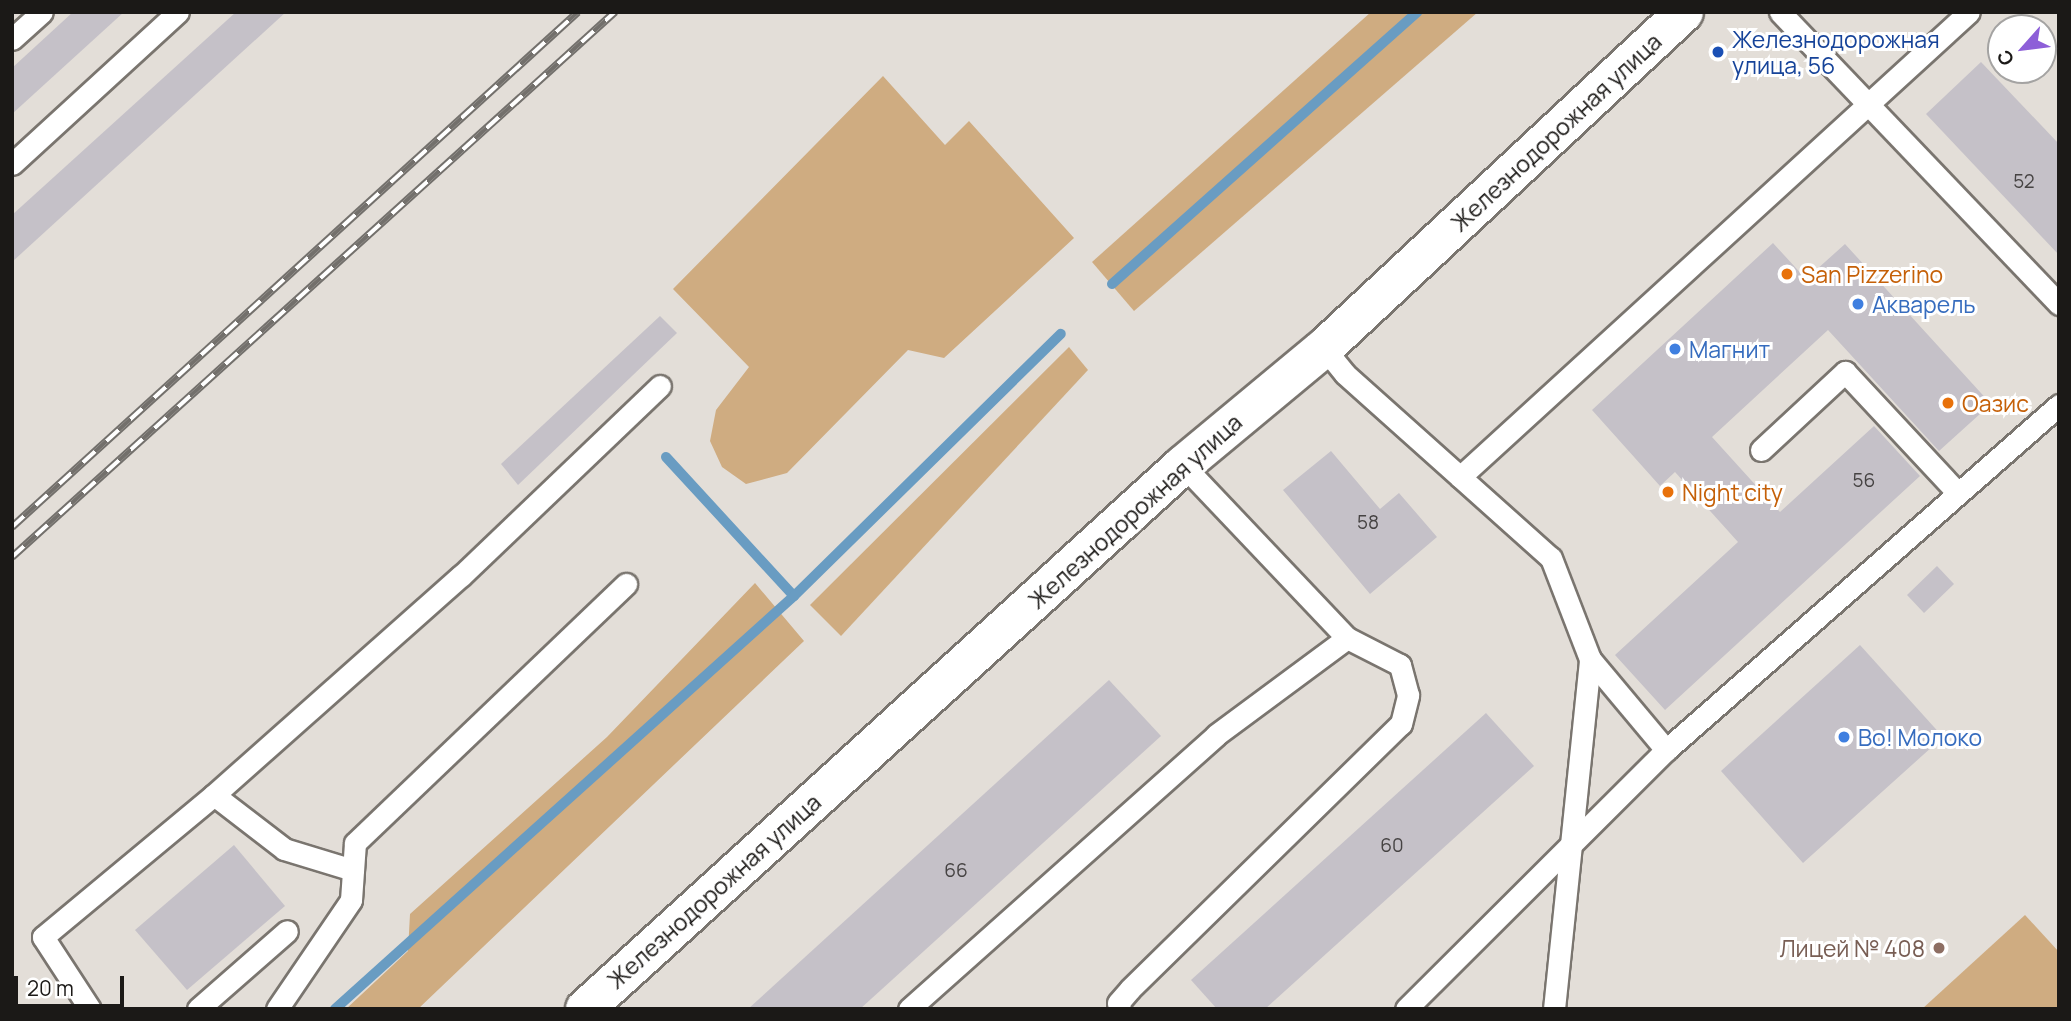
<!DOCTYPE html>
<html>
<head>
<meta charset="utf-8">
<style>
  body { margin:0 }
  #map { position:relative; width:2071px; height:1021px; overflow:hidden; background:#e3ded8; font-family:Manrope,sans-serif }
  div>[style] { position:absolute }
  .green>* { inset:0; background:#cfac81 }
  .stream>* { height:10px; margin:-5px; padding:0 5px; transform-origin:5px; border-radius:5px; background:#699cc2 }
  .building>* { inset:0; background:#c5c1c8 }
  .roads { filter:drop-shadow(2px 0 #7a756f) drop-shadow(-2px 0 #7a756f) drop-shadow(0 2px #7a756f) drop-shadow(0 -2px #7a756f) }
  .service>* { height:21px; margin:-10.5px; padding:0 10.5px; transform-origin:10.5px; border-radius:10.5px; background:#fff }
  .tertiary>* { height:38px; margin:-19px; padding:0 19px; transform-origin:19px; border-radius:19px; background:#fff }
  .rail>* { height:8px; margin-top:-4px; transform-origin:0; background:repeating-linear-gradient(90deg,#fff 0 16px,#73706c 0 32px); box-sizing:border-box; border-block:2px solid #73706c }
  .dots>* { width:19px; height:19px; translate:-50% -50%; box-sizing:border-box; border:4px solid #fff; border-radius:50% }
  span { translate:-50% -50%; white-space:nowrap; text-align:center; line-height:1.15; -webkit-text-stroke:6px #fff; paint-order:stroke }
  .number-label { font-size:19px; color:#464343 }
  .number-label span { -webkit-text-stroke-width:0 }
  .transit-label { font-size:23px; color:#164399 }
  .left { translate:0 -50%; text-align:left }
  .street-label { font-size:23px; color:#1b1917 }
  .food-label { font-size:23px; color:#c56008 }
  .shop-label { font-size:23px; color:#366cbe }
  .education-label { font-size:23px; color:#785e54 }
  .right { translate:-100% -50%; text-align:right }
  .frame { position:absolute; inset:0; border:14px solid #1b1917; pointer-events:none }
  .north { position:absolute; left:1987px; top:14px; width:70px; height:70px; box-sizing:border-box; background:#fff; border:2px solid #a4a3a2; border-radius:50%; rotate:242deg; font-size:19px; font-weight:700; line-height:28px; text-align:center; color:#1b1917 }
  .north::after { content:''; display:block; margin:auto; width:24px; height:32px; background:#8d5fd8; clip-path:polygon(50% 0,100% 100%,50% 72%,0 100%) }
  .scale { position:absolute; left:14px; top:976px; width:110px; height:32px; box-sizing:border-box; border:4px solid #1b1917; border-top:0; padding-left:9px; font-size:21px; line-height:24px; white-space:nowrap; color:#1b1917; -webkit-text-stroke:5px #fff; paint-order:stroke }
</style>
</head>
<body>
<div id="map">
  <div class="green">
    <div style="clip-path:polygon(1371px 12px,1478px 12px,1134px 311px,1092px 262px)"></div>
    <div style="clip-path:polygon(883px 76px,945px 145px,969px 121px,1074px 238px,944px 358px,908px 350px,787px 473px,746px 484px,722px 467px,710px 441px,716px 410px,749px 367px,673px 289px)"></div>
    <div style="clip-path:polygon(1069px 347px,1088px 370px,841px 636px,810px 605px)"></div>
    <div style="clip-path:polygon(755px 583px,804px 641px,418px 1009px,346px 1009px,408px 951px,410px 914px,607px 737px)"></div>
    <div style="clip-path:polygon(2025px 915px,2059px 952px,2059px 1009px,1922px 1009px)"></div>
  </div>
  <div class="stream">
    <div style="left:1112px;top:284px;width:409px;rotate:-41.7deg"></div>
    <div style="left:666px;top:457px;width:189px;rotate:47.4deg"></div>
    <div style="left:335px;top:1009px;width:617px;rotate:-41.98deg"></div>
    <div style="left:794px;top:596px;width:374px;rotate:-44.5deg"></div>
  </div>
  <div class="building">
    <div style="clip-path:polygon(73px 12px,124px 12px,12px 114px,12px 68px)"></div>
    <div style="clip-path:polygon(236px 12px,286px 12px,12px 262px,12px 215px)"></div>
    <div style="clip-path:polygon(1981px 62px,2059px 144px,2059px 255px,1926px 114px)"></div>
    <div style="clip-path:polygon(1773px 243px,1806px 279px,1845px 244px,1991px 404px,1939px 451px,1828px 330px,1712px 437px,1780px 512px,1874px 426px,1920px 476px,1665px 710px,1615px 655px,1738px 542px,1675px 472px,1660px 486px,1592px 410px)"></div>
    <div style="clip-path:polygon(660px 316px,677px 333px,518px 485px,501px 464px)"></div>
    <div style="clip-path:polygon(1331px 451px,1380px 509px,1399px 493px,1437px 537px,1370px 594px,1283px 490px)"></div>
    <div style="clip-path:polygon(1937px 566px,1954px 584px,1924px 613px,1907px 595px)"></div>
    <div style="clip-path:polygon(1860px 645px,1943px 737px,1803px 863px,1721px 771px)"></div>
    <div style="clip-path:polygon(1109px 680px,1161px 736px,860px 1009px,748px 1009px)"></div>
    <div style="clip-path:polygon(1486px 713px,1534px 766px,1265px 1009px,1217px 1009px,1191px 980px)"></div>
    <div style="clip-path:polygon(234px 845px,285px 906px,187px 990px,135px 930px)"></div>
  </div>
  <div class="roads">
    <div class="service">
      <div style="left:1780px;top:12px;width:404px;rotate:46.3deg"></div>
      <div style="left:12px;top:39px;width:40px;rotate:-42deg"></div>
      <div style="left:12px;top:164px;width:225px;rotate:-42.5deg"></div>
      <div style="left:1324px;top:348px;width:33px;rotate:51deg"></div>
      <div style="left:1345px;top:374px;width:276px;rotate:41.8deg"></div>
      <div style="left:1551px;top:558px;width:108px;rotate:68.9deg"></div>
      <div style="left:1590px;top:659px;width:119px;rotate:50.1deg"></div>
      <div style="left:1761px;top:450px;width:115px;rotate:-42.9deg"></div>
      <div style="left:1845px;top:372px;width:164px;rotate:47deg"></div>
      <div style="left:1460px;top:477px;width:689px;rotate:-42.41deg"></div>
      <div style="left:214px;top:795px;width:88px;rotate:37.6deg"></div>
      <div style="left:284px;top:849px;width:72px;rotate:16.9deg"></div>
      <div style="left:90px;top:1009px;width:86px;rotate:-123.1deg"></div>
      <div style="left:43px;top:937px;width:222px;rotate:-39.7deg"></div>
      <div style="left:214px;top:795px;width:330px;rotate:-41.6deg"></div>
      <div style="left:461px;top:576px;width:275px;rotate:-43.7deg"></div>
      <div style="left:198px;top:1009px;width:118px;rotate:-41.2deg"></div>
      <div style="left:277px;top:1009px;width:132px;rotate:-55.8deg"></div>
      <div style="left:351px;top:900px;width:57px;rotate:-86deg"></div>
      <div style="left:355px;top:843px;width:375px;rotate:-43.7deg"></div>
      <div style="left:909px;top:1009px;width:411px;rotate:-41.7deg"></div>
      <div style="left:1216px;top:735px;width:163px;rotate:-36.5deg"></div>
      <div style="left:1120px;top:1009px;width:6px;rotate:-108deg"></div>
      <div style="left:1118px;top:1003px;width:18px;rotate:-49deg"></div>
      <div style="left:1130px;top:989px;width:379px;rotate:-44.4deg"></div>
      <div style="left:1401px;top:724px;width:30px;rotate:-76deg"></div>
      <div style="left:1408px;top:695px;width:31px;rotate:-105deg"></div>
      <div style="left:1400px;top:665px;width:59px;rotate:-153deg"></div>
      <div style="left:1347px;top:638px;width:238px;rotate:-133.5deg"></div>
      <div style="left:1406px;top:1009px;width:367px;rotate:-44.9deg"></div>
      <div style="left:1666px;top:750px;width:523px;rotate:-41.28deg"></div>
      <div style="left:1554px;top:1009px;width:352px;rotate:-84.1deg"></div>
    </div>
    <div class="tertiary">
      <div style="left:585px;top:1009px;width:808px;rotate:-42.29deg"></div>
      <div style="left:1183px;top:465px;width:183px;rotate:-39.7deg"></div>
      <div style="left:1324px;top:348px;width:492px;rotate:-43deg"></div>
    </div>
  </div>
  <div class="rail">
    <div style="left:12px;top:527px;width:765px;rotate:-42.3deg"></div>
    <div style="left:12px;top:557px;width:813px;rotate:-42.11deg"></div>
  </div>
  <div class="dots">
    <div style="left:1718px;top:52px;background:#1a4fb4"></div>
    <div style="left:1787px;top:274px;background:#e8710a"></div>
    <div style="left:1858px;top:304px;background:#3f7fe0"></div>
    <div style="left:1675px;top:349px;background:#3f7fe0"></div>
    <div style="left:1948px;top:403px;background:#e8710a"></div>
    <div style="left:1668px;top:492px;background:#e8710a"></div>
    <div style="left:1844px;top:737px;background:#3f7fe0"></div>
    <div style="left:1939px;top:948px;background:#8d6e63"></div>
  </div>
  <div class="number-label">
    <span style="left:2024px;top:182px">52</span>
    <span style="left:1864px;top:481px">56</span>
    <span style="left:1368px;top:523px">58</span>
    <span style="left:1392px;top:846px">60</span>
    <span style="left:956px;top:871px">66</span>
  </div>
  <div class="transit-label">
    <span class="left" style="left:1732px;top:52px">Железнодорожная<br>улица, 56</span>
  </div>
  <div class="street-label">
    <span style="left:1556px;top:132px;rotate:-43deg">Железнодорожная улица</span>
    <span style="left:1135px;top:511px;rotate:-42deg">Железнодорожная улица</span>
    <span style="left:714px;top:891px;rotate:-42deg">Железнодорожная улица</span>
  </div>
  <div class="food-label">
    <span class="left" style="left:1801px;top:274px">San Pizzerino</span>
    <span class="left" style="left:1962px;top:403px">Оазис</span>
    <span class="left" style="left:1682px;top:492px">Night city</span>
  </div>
  <div class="shop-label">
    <span class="left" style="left:1872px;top:304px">Акварель</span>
    <span class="left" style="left:1689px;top:349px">Магнит</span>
    <span class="left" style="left:1858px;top:737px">Во! Молоко</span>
  </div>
  <div class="education-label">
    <span class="right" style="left:1925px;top:948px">Лицей № 408</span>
  </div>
  <div class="frame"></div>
  <div class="north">С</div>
  <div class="scale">20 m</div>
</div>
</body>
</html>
